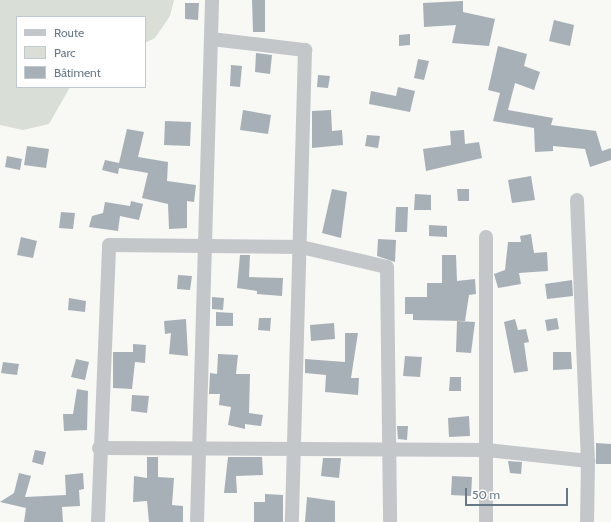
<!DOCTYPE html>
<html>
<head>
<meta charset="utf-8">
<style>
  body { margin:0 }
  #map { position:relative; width:611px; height:522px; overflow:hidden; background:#f8f8f5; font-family:Cabin,sans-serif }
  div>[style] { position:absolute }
  .green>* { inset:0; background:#d9dfd6 }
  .building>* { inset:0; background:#a7b0b6 }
  .minor>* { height:14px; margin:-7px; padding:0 7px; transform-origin:7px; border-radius:7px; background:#c3c7ca }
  span { translate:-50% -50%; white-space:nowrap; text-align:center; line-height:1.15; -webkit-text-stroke:4px #fff; paint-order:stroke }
  .legend { position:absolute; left:16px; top:16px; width:130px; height:72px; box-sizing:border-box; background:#fff; border:1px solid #c2c9cf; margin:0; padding:5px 7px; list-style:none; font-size:12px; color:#677886 }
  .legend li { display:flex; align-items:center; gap:8px; height:20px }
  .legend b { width:20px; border:1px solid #c2c9cf }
  .scale { position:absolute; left:465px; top:488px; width:103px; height:18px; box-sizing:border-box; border:2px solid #677886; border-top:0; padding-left:5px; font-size:12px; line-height:14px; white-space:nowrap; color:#677886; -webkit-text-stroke:3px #fff; paint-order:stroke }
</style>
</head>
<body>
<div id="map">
  <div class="green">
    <div style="clip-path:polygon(0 0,174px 0,170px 16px,155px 38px,145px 43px,145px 17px,17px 17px,17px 87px,70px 87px,49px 124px,23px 130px,0 125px)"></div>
  </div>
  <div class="building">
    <div style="clip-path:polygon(252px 0,265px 0,265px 32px,253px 32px)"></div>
    <div style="clip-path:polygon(463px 1px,463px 12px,495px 19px,489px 46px,452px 43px,456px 25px,424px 27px,423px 3px)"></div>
    <div style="clip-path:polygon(185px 3px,199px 3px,198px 20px,185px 19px)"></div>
    <div style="clip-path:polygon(554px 20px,574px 25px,570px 46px,549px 41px)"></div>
    <div style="clip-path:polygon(410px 34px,410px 45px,399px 46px,399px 35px)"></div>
    <div style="clip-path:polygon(498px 46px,527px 54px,524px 66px,540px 72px,534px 90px,515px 83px,508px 110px,553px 118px,551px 125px,596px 131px,602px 151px,611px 148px,611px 160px,590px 167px,585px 149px,553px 146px,553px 151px,535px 152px,534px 128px,493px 121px,500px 93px,488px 90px)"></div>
    <div style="clip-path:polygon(256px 53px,272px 55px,270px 74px,255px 72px)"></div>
    <div style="clip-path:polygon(418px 59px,429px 61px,424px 80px,414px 78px)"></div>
    <div style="clip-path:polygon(231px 65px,242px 66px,240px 87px,230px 86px)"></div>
    <div style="clip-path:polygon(318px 75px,330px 76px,328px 88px,317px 87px)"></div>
    <div style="clip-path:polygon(398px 87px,415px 91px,410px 112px,369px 104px,371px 91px,396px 96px)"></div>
    <div style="clip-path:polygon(243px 110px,271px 115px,268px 134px,240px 130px)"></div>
    <div style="clip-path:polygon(331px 110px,332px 131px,342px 130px,343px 145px,312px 148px,312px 111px)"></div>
    <div style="clip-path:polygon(165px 121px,191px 122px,190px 146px,164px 145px)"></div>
    <div style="clip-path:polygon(127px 129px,144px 132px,138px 157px,168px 162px,167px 181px,196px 185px,194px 202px,187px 201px,187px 228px,169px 229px,168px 204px,142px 198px,148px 173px,119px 168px,118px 174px,102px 170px,105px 160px,119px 163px)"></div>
    <div style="clip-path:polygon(464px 130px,465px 144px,479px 142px,482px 158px,426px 171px,423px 149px,451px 145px,450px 131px)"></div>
    <div style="clip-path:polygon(367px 135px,380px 136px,378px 148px,365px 146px)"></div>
    <div style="clip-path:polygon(27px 146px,49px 149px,46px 168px,24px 165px)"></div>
    <div style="clip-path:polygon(7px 156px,22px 159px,20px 170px,5px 167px)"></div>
    <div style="clip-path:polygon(531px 176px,535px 200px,512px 203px,508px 180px)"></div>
    <div style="clip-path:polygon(332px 189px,347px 192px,341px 238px,322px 233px)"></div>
    <div style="clip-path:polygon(457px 189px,469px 189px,469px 201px,458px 201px)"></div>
    <div style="clip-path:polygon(415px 194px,431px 195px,431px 210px,414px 210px)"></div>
    <div style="clip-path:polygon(131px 201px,143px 204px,139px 220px,120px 216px,118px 231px,89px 227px,92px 216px,103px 213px,105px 202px,130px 206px)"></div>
    <div style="clip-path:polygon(396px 207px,408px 207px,407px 232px,395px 232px)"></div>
    <div style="clip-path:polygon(61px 212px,75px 213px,73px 229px,59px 228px)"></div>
    <div style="clip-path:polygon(429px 225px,447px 226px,447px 237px,429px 236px)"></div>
    <div style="clip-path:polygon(531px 234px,534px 253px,547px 252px,548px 271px,519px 273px,521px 284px,498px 288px,494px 274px,505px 270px,508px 242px,521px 242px,520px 236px)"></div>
    <div style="clip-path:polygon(21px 237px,37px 241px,33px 258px,17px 255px)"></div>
    <div style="clip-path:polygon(378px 239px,396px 240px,395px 262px,377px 256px)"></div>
    <div style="clip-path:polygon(240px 255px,250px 255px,249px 277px,283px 278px,282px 296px,257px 294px,257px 291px,237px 288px)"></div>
    <div style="clip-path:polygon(442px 255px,456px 255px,457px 281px,475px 279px,476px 294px,469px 295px,465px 321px,413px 320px,413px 314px,405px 314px,405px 297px,427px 297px,427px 283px,442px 283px)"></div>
    <div style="clip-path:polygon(178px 275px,192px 276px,190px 290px,177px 289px)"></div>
    <div style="clip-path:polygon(572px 280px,573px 296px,547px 299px,545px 284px)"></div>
    <div style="clip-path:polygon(212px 297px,224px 298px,223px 310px,212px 309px)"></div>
    <div style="clip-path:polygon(69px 298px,86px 301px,85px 312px,68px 310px)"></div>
    <div style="clip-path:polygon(216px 312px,233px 313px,233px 326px,216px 326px)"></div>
    <div style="clip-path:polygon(259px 318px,271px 318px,270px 331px,258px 330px)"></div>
    <div style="clip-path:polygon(557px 318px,559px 329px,547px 331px,545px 320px)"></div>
    <div style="clip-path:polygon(186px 319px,188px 356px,169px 354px,171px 333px,165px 334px,164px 321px)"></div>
    <div style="clip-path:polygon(515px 319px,518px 330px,526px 329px,529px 342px,524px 343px,528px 371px,514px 373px,504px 322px)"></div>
    <div style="clip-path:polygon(457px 321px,475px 322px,471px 353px,456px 352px)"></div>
    <div style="clip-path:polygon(334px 323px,335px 339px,311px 341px,310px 325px)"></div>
    <div style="clip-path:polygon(345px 333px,358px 333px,351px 378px,359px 378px,358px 395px,325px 392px,326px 375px,305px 373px,305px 359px,345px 362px)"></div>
    <div style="clip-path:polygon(133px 344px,146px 345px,145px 363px,135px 362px,132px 389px,113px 388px,113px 352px,133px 352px)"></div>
    <div style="clip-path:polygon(553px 352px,571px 352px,572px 369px,553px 370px)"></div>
    <div style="clip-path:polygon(218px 354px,238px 355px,236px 374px,250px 374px,249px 413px,263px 415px,261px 426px,245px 424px,245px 429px,228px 425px,231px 407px,219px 405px,220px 394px,209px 394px,210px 373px,217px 374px)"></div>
    <div style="clip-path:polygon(405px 356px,422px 357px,420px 377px,403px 376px)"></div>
    <div style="clip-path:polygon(76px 359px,89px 362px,85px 380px,71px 377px)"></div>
    <div style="clip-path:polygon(3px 362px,19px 364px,17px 375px,1px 373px)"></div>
    <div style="clip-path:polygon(450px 377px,461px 377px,461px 391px,449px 391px)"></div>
    <div style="clip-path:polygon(77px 389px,88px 391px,87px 430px,64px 431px,63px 414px,73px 414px)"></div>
    <div style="clip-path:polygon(132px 395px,149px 396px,147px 413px,131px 411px)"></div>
    <div style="clip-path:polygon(469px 416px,470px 436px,449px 437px,448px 418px)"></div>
    <div style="clip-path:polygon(397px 426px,408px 426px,407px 440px,398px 439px)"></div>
    <div style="clip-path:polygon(596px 443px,611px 444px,611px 464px,596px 464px)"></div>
    <div style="clip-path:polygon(35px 450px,46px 452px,43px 465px,32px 462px)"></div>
    <div style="clip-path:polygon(147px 457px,158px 457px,158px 477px,174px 478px,172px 505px,183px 506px,183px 522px,149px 522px,147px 501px,133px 502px,134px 476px,147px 478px)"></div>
    <div style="clip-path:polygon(228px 457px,262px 457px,263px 475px,236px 476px,237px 493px,224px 493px)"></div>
    <div style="clip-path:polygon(323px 458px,341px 458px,339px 478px,321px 476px)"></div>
    <div style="clip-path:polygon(508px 461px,522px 462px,521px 474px,510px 473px)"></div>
    <div style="clip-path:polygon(19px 473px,31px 476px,25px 497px,66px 495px,65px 475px,83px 473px,84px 489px,79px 490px,80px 506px,62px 507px,63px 522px,24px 522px,26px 508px,0 502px,14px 493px)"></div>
    <div style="clip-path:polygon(452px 476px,472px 477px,471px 496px,451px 495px)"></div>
    <div style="clip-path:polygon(265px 494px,283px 495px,283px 522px,254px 522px,254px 502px,265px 502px)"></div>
    <div style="clip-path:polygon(307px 497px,335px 501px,335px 522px,305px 522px)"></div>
  </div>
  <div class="minor">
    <div style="left:211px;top:39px;width:95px;rotate:6.7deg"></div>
    <div style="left:305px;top:50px;width:472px;rotate:91.6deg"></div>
    <div style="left:577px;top:200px;width:261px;rotate:87.6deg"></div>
    <div style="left:588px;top:461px;width:61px;rotate:90.9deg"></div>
    <div style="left:99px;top:448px;width:388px;rotate:0.3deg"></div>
    <div style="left:487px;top:450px;width:102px;rotate:6.2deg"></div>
    <div style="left:98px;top:522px;width:277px;rotate:-87.7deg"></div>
    <div style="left:109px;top:245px;width:192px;rotate:0.6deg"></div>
    <div style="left:301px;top:247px;width:88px;rotate:13.1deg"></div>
    <div style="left:387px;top:267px;width:255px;rotate:89.3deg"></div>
    <div style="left:197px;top:522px;width:522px;rotate:-88.35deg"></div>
    <div style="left:486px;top:522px;width:285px;rotate:-90deg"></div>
  </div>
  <ul class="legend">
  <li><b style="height:5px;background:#c3c7ca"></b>Route</li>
  <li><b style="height:11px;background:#d9dfd6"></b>Parc</li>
  <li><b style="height:11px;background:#a7b0b6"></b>Bâtiment</li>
  </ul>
  <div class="scale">50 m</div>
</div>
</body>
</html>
